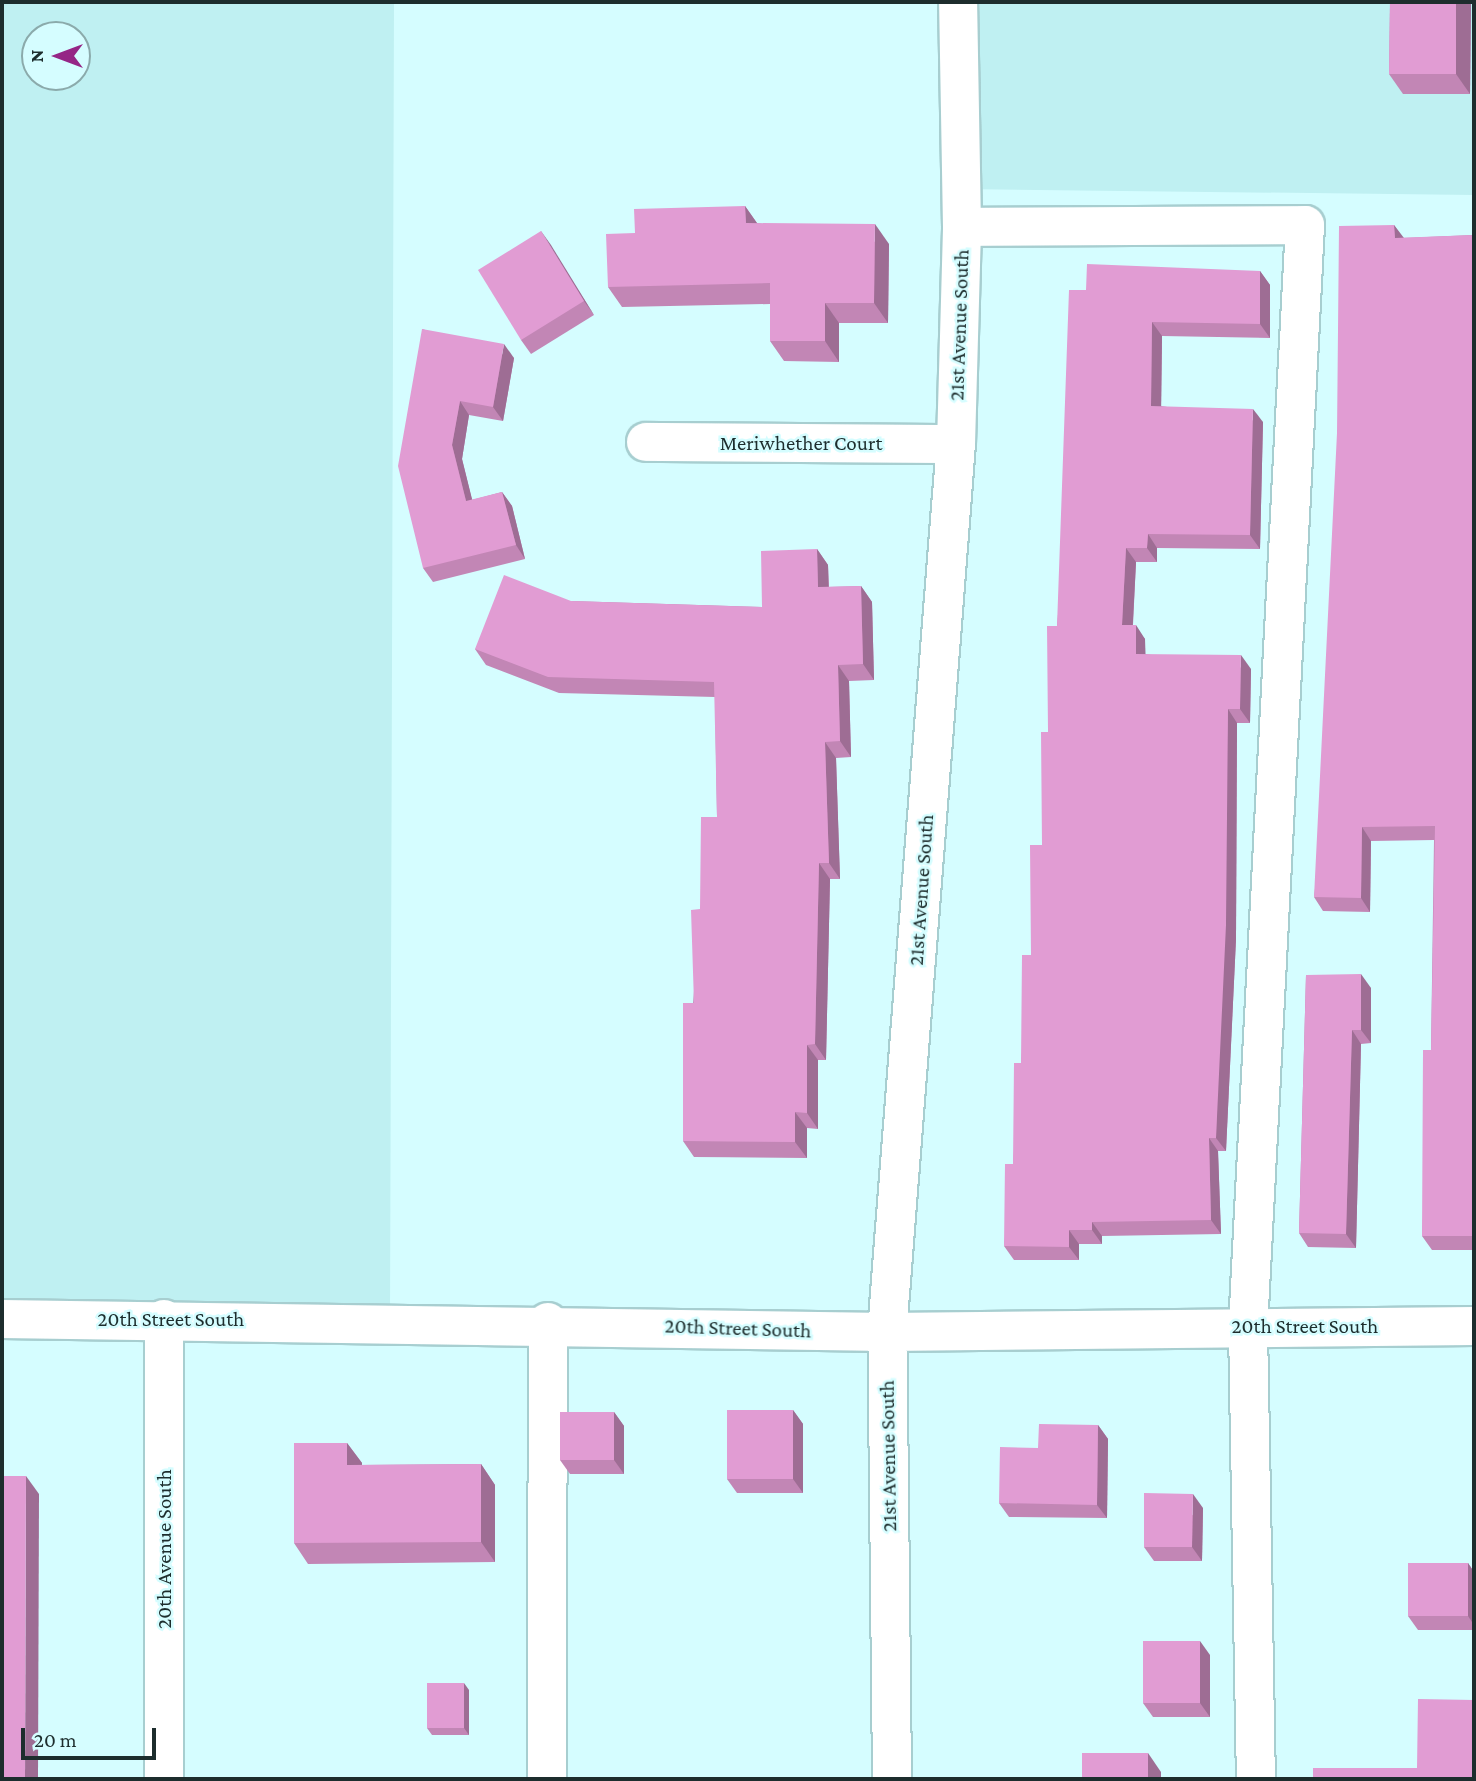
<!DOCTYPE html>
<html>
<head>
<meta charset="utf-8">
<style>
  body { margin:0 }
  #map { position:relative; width:1476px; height:1781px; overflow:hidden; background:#d5fdff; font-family:"Crimson Pro",serif }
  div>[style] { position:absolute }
  .built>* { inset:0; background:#bff0f2 }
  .roads { filter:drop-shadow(2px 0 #a7ced0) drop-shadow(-2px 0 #a7ced0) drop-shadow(0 2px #a7ced0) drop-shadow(0 -2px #a7ced0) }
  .minor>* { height:38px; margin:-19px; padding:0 19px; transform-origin:19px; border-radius:19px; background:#fff }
  .wall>* { inset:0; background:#c286b5 }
  .shaded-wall>* { inset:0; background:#9e6d94 }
  .building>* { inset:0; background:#e19cd3 }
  span { translate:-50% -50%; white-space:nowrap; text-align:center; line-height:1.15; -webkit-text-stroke:5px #d5fdff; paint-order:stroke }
  .street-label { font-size:21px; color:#1d2d2d }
  .frame { position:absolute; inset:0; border:4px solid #1d2d2d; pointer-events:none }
  .north { position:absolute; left:21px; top:21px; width:70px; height:70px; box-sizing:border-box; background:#d5fdff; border:2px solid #8baaab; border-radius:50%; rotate:270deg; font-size:19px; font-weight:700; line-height:28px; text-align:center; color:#1d2d2d }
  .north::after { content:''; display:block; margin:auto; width:24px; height:32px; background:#952686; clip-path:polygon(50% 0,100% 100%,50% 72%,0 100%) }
  .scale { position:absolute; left:21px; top:1728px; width:135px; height:32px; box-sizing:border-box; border:4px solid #1d2d2d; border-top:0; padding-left:9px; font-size:21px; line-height:24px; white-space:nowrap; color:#1d2d2d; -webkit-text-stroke:5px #d5fdff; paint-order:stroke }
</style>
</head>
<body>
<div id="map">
  <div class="built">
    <div style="clip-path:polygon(evenodd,2px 2px,394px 2px,390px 1320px,2px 1319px,2px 2px,35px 35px,77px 35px,77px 77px,35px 77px,35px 35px)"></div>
    <div style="clip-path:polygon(958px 2px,1474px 2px,1474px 195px,959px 189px)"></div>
  </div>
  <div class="roads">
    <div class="minor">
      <div style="left:962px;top:227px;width:343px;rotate:-0.3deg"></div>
      <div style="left:1305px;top:225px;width:1102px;rotate:92.96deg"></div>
      <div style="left:1248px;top:1326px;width:453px;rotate:89deg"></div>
      <div style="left:646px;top:442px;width:310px;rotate:0.4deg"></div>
      <div style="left:2px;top:1319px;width:885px;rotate:0.84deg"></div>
      <div style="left:887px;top:1332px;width:587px;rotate:-0.59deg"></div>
      <div style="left:164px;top:1319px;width:460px;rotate:90deg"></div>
      <div style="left:547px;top:1779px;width:457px;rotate:-89.9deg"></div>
      <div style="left:892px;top:1779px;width:447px;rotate:-90.6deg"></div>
      <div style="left:887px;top:1332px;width:891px;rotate:-85.56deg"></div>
      <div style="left:956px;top:444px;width:217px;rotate:-88.4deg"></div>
      <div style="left:962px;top:227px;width:225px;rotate:-91deg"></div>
    </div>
  </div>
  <div class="wall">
    <div style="clip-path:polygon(1390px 2px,1471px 2px,1470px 94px,1403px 94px,1389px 74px)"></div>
    <div style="clip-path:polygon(745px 206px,757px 223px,889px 244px,888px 323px,839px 323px,839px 362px,784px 361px,770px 341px,770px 304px,622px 307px,608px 287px,635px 233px)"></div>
    <div style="clip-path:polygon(1394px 225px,1403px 238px,1474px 235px,1474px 1250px,1432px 1250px,1422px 1236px,1431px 1050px,1434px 840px,1371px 841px,1370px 912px,1323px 911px,1314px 897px)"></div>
    <div style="clip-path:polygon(541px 231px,594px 315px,531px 354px,521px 340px)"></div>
    <div style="clip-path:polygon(1260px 271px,1270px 285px,1270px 338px,1162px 336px,1161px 406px,1263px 422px,1260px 549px,1157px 548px,1157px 562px,1136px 562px,1133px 625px,1145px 639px,1145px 654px,1251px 669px,1250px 723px,1237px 723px,1236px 939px,1226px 1151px,1218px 1151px,1221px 1234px,1102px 1236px,1102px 1244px,1079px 1244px,1079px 1260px,1014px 1260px,1004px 1246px,1013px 1164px,1021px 1063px,1042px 845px,1048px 732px,1057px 626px,1086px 290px)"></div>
    <div style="clip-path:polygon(422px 329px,514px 358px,503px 421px,469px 415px,462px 459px,472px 500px,502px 492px,512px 506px,525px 559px,433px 582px,423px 568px)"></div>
    <div style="clip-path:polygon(817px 549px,828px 565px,829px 587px,861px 586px,872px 602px,874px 680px,849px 681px,851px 757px,836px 758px,840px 879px,830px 879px,826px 1060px,818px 1060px,818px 1129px,807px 1128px,807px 1158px,694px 1157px,683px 1141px,700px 909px,717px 817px,715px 697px,559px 693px,486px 665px,475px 649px,571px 601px,762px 607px)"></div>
    <div style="clip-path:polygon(1306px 975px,1371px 988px,1371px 1043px,1361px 1044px,1356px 1248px,1308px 1247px,1299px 1233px)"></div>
    <div style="clip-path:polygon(793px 1410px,803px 1424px,803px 1493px,737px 1493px,727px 1479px)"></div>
    <div style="clip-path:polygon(614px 1412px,624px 1426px,624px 1474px,570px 1474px,560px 1460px)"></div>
    <div style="clip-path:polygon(1098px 1425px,1108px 1439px,1107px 1518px,1009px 1517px,999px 1503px,1038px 1448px)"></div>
    <div style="clip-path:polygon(347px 1443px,362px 1463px,362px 1465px,481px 1464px,495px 1485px,495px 1562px,308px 1564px,294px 1543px)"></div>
    <div style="clip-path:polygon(1203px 1508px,1202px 1561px,1154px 1561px,1144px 1547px)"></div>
    <div style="clip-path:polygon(1468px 1563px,1474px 1572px,1474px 1630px,1418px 1630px,1408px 1616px)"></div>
    <div style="clip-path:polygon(1210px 1655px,1210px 1717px,1153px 1717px,1143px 1703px)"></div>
    <div style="clip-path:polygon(469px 1690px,469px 1735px,432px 1735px,427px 1728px)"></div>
  </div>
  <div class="shaded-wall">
    <div style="clip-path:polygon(1456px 2px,1471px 2px,1470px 94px,1456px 74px)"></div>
    <div style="clip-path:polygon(745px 206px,759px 226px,746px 223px)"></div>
    <div style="clip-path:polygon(875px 224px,889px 244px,888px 323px,874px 303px)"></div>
    <div style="clip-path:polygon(1394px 225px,1404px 238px,1395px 238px)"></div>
    <div style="clip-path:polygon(541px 231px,551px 245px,594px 315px,584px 301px)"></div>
    <div style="clip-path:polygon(1260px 271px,1270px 285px,1270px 338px,1260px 324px)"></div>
    <div style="clip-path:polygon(825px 303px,839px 323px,839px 362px,825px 341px)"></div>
    <div style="clip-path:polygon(1152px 322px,1162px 336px,1161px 420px,1151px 406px)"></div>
    <div style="clip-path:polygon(504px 344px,514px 358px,503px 421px,493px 407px)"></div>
    <div style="clip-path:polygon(460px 401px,469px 415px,462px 459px,476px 515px,466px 501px,452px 445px)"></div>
    <div style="clip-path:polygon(1253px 409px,1263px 422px,1260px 549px,1250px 535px)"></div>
    <div style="clip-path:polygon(502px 492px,512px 506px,525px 559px,516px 545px)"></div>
    <div style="clip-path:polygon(1148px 534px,1157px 548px,1157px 562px,1147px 548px)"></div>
    <div style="clip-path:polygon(1126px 548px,1136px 562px,1132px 639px,1122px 625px)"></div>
    <div style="clip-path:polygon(817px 549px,828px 565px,829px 603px,818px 587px)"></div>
    <div style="clip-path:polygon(861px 586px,872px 602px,874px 680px,863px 664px)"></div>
    <div style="clip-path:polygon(1136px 625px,1145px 639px,1146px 668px,1136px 654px)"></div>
    <div style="clip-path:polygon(1241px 655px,1251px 669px,1250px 723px,1240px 709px)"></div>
    <div style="clip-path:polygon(838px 665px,849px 681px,851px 757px,840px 741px)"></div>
    <div style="clip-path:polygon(1228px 709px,1237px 723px,1236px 939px,1226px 1151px,1216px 1138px)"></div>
    <div style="clip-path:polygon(825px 742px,836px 758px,840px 879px,829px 863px)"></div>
    <div style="clip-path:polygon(1362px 827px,1371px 841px,1370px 912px,1361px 898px)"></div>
    <div style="clip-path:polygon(819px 863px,830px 879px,826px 1060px,815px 1044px)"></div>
    <div style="clip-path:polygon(1361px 974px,1371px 988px,1371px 1043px,1361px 1030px)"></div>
    <div style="clip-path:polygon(1352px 1030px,1361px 1044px,1356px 1248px,1346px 1234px)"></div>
    <div style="clip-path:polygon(807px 1045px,818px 1060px,818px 1129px,807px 1113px)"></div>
    <div style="clip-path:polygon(795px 1112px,807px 1128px,807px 1158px,795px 1142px)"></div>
    <div style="clip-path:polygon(1209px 1138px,1218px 1151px,1221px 1234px,1211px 1220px)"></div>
    <div style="clip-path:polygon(1092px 1222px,1102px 1236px,1102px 1244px,1092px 1230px)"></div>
    <div style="clip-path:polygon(1069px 1230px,1079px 1244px,1079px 1260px,1069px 1247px)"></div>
    <div style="clip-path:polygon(793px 1410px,803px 1424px,803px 1493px,793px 1479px)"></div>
    <div style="clip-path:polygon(614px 1412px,624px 1426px,624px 1474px,614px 1460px)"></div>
    <div style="clip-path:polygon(1098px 1425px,1108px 1439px,1107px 1518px,1097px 1505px)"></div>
    <div style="clip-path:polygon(347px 1443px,362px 1463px,362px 1486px,347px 1465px)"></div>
    <div style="clip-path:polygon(481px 1464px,495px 1485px,495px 1562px,481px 1542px)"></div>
    <div style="clip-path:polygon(26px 1476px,39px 1494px,38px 1779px,25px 1779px)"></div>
    <div style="clip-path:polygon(1193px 1494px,1203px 1508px,1202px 1561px,1192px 1547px)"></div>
    <div style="clip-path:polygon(1468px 1563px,1474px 1572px,1474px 1625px,1468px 1616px)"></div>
    <div style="clip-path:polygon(1200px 1641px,1210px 1655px,1210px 1717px,1200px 1703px)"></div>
    <div style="clip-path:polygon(464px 1683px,469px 1690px,469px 1735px,464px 1728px)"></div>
    <div style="clip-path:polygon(1148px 1753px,1161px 1772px,1161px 1779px,1148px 1779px)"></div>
  </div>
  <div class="building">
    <div style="clip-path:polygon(1390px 2px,1456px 2px,1456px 74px,1389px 74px)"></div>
    <div style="clip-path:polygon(745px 206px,746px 223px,875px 224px,874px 303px,825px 303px,825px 341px,770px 341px,770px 283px,608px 287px,606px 234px,635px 233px,634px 209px)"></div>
    <div style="clip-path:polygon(1394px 225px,1395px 238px,1474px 235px,1474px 1236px,1422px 1236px,1423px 1050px,1431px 1050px,1435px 826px,1362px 827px,1361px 898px,1314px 897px,1337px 433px,1339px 226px)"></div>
    <div style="clip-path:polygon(541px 231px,584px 301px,521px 340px,478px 270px)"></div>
    <div style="clip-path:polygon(1087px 264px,1260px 271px,1260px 324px,1152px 322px,1151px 406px,1253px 409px,1250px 535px,1148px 534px,1147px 548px,1126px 548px,1122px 625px,1136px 625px,1136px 654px,1241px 655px,1240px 709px,1228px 709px,1226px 925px,1216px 1138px,1209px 1138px,1211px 1220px,1092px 1222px,1092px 1230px,1069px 1230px,1069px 1247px,1004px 1246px,1005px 1164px,1013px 1164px,1014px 1063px,1021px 1063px,1022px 955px,1031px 955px,1030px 845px,1042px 845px,1041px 732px,1048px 732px,1047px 626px,1057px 626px,1069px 290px,1086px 290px)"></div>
    <div style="clip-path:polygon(422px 329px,504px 344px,493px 407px,460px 401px,452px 445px,466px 501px,502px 492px,516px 545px,423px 568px,398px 466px)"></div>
    <div style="clip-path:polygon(817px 549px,818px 587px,861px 586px,863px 664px,838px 665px,840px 741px,825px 742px,829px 863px,819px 863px,815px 1044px,807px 1045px,807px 1113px,795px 1112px,795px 1142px,683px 1141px,683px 1003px,694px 1003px,691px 910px,700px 909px,701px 817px,717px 817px,714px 682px,548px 677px,475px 649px,504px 575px,571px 601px,762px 607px,761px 551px)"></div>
    <div style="clip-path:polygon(1361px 974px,1361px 1030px,1352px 1030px,1346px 1234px,1299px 1233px,1306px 975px)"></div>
    <div style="clip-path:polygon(727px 1410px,793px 1410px,793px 1479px,727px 1479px)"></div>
    <div style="clip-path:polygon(560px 1412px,614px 1412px,614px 1460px,560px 1460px)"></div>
    <div style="clip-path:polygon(1039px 1424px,1098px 1425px,1097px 1505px,999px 1503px,1000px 1447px,1038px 1448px)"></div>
    <div style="clip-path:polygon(294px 1443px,347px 1443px,347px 1465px,481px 1464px,481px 1542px,294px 1543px)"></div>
    <div style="clip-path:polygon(2px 1476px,26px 1476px,25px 1779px,2px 1779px)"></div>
    <div style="clip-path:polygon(1144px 1493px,1193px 1494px,1192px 1547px,1144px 1547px)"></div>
    <div style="clip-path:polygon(1408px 1563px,1468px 1563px,1468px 1616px,1408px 1616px)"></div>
    <div style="clip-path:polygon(1143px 1641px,1200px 1641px,1200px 1703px,1143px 1703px)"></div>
    <div style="clip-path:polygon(427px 1683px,464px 1683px,464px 1728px,427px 1728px)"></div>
    <div style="clip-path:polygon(1418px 1699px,1474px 1700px,1474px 1779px,1313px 1779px,1313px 1768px,1417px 1768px)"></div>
    <div style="clip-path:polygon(1082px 1753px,1148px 1753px,1148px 1779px,1082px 1779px)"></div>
  </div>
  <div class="street-label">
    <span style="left:959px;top:325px;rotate:-88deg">21st Avenue South</span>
    <span style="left:801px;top:443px">Meriwhether Court</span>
    <span style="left:921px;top:890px;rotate:-86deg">21st Avenue South</span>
    <span style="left:171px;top:1319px">20th Street South</span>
    <span style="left:1305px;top:1326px">20th Street South</span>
    <span style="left:738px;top:1328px;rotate:2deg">20th Street South</span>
    <span style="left:888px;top:1456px;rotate:-91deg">21st Avenue South</span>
    <span style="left:164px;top:1549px;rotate:-90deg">20th Avenue South</span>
  </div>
  <div class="frame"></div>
  <div class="north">N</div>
  <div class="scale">20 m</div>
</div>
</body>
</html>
